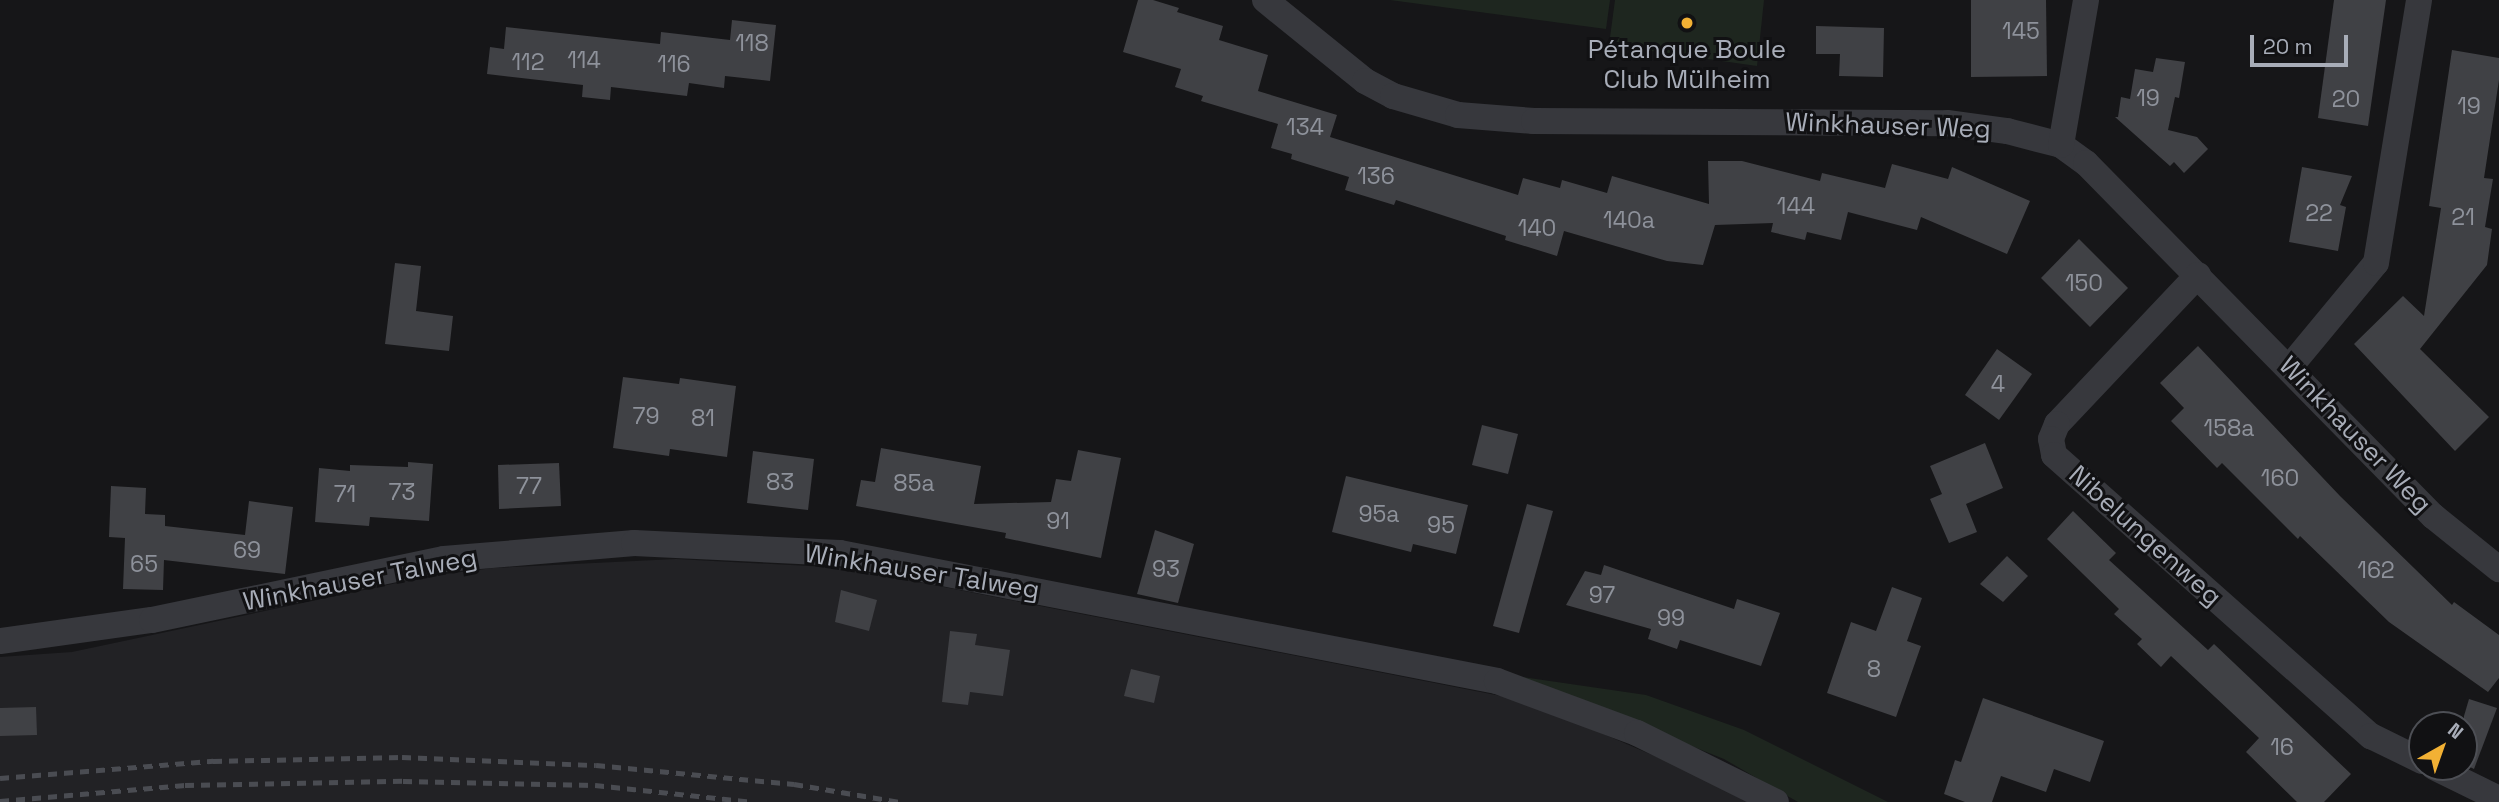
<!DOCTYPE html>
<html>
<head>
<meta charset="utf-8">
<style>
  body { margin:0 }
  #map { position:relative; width:2499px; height:802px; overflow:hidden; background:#161618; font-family:"Space Grotesk",sans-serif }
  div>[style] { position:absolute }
  .built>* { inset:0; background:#222225 }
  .green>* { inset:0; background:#1e261f }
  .building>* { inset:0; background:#404145 }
  .street>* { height:26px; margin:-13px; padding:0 13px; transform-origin:13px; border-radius:13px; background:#37383d }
  .rail>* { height:5px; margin-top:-2.5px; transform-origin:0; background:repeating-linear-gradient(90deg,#4a4c52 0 9px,transparent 0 16px) }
  .dots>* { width:19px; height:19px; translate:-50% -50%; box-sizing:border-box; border:4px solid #111113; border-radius:50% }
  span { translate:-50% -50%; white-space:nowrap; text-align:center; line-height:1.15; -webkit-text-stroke:6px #111113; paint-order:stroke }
  .number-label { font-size:23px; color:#8e929b }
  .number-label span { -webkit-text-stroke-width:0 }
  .poi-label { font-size:26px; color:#a8adb8 }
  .street-label { font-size:26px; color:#a8adb8 }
  .north { position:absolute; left:2408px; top:711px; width:70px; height:70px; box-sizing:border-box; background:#111113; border:2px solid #4d4f55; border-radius:50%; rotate:40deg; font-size:19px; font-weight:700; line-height:28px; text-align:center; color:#a8adb8 }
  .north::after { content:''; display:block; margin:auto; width:24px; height:32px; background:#f2b134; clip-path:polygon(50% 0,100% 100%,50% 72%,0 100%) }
  .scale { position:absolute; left:2250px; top:35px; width:98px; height:32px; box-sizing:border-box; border:4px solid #a8adb8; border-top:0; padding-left:9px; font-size:21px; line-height:24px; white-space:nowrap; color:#a8adb8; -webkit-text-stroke:5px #111113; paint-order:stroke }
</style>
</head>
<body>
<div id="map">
  <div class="built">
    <div style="clip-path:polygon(676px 559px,846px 568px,1506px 697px,1564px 717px,1717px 783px,1748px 802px,0 802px,0 657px,72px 652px,430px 576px,493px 568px)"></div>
  </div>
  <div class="green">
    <div style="clip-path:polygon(1390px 0,1610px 0,1606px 29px)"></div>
    <div style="clip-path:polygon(1615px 0,1764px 0,1757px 66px,1609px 45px)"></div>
    <div style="clip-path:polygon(1516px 676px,1646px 695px,1744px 730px,1888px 802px,1798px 802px,1724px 759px)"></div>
  </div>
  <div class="building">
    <div style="clip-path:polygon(1138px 0,1153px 0,1179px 8px,1177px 12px,1223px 26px,1219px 40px,1268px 55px,1258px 91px,1337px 115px,1330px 137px,1518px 195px,1523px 178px,1560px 188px,1562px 180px,1607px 193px,1612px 176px,1709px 204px,1708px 161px,1742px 161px,1820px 181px,1822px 173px,1885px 188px,1892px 164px,1948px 179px,1952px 167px,2030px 201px,2007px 254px,1921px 217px,1917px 230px,1848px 212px,1841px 240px,1807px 232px,1805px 240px,1771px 232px,1773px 223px,1715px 225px,1703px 265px,1667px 261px,1564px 231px,1557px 256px,1505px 240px,1506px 236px,1396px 200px,1394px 205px,1345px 190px,1349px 177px,1291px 159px,1292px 154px,1271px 148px,1278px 124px,1201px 101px,1203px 96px,1175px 87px,1181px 69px,1123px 52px)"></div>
    <div style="clip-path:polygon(1971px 0,2046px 0,2047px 76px,1971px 77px)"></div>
    <div style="clip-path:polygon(2334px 0,2386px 0,2368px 126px,2318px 118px)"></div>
    <div style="clip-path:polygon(732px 20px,776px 25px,770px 81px,725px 76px,724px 88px,689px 83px,687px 96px,611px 87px,610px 100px,582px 97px,583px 85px,487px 74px,490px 47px,504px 49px,506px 27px,660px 44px,661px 32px,730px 40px)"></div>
    <div style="clip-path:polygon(1816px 26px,1884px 28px,1883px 77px,1839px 76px,1840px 54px,1816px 54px)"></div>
    <div style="clip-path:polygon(2452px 50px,2499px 58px,2499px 80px,2484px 178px,2493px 179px,2485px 227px,2492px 229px,2487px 265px,2420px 349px,2489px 417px,2455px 451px,2354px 344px,2403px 296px,2424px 316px,2441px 208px,2429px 206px)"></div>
    <div style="clip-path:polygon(2156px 58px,2185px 62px,2179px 98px,2175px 97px,2168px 130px,2197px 137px,2208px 149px,2184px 173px,2174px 162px,2170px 166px,2115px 117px,2118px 117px,2121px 97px,2130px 99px,2135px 69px,2153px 72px)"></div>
    <div style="clip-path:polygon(2302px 167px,2352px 176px,2340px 205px,2346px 207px,2338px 251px,2289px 242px)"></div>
    <div style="clip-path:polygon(2079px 239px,2128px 288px,2090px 327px,2041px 278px)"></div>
    <div style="clip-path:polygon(395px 263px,421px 266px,416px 311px,453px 316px,449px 351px,385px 344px)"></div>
    <div style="clip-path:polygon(2198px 346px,2340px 496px,2452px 605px,2454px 602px,2499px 635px,2499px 678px,2488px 692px,2389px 622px,2300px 536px,2298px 539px,2222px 463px,2217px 468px,2171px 421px,2184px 408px,2160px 383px)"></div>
    <div style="clip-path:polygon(1997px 349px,2032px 374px,1999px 420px,1965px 395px)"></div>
    <div style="clip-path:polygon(623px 377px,679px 384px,680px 378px,736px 386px,727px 457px,670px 449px,669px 456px,613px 448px)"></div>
    <div style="clip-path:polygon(1482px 425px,1518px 434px,1508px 474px,1472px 465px)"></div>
    <div style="clip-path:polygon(1985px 443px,2003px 488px,1966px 504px,1977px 532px,1949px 543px,1930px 499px,1942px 494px,1930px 466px)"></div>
    <div style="clip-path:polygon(881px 448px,981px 466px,974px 504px,1051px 502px,1056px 479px,1071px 481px,1078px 450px,1121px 458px,1101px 558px,1005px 538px,1006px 533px,856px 506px,861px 480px,875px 482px)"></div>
    <div style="clip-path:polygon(753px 451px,814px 459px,808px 510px,747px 503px)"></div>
    <div style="clip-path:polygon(408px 462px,433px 464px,429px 521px,370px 517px,369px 526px,315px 522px,319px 468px,350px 471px,350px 465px,408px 467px)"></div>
    <div style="clip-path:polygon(559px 463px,561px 506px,499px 509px,498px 465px)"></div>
    <div style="clip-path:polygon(1346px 476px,1468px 505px,1456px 554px,1413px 544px,1411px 552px,1332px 532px)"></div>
    <div style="clip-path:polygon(111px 486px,146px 488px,145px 514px,165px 515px,165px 526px,245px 535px,249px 501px,293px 507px,285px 574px,164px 560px,163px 590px,123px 589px,125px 538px,109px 537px)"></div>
    <div style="clip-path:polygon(1527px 504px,1553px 511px,1519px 633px,1493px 626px)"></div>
    <div style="clip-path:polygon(2073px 511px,2116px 553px,2109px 560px,2208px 650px,2214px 644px,2351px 774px,2324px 802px,2297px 802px,2246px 752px,2259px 738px,2171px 656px,2161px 667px,2137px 644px,2142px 639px,2114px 614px,2119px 609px,2047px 539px)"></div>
    <div style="clip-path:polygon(1155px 530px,1194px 544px,1178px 603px,1137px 594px)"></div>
    <div style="clip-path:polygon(2007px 556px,2028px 576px,2003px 602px,1980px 584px)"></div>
    <div style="clip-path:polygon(1604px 565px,1734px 609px,1737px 599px,1780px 613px,1761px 666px,1680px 640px,1677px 649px,1648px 639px,1651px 629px,1566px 605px,1585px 571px,1601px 575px)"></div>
    <div style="clip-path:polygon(1892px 587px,1922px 598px,1907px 641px,1921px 646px,1896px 717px,1827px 693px,1851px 622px,1876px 631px)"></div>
    <div style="clip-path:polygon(841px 590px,877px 600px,869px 631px,835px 622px)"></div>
    <div style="clip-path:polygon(950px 631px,977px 634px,975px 645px,1010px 650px,1003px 696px,970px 692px,968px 705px,942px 702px)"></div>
    <div style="clip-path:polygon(1131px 669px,1160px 676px,1154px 703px,1124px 696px)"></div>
    <div style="clip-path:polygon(1983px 698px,2104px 741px,2090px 782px,2054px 769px,2046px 792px,2001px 776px,1992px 802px,1965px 802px,1944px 794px,1955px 760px,1961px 762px)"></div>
    <div style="clip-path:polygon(2469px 699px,2497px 708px,2474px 769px,2464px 764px,2464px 716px)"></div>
    <div style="clip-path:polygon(36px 707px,37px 735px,0 736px,0 708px)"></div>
  </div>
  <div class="street">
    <div style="left:1265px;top:0;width:129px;rotate:39deg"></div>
    <div style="left:1365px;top:81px;width:32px;rotate:28deg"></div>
    <div style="left:1393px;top:96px;width:68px;rotate:16.3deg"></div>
    <div style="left:1458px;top:115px;width:76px;rotate:4.5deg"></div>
    <div style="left:1534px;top:121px;width:413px;rotate:0.3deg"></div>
    <div style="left:1947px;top:123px;width:61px;rotate:7.6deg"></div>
    <div style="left:2007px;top:131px;width:56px;rotate:14.5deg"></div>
    <div style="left:2061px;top:145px;width:31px;rotate:36deg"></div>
    <div style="left:2086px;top:163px;width:495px;rotate:45.5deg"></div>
    <div style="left:2433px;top:516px;width:85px;rotate:38.8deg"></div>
    <div style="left:2061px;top:145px;width:147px;rotate:-80.2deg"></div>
    <div style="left:2198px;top:275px;width:205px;rotate:133.4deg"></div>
    <div style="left:2057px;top:424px;width:16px;rotate:112deg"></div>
    <div style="left:2051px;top:439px;width:16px;rotate:79deg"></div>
    <div style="left:2054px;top:455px;width:424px;rotate:41.6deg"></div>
    <div style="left:2371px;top:736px;width:57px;rotate:26.1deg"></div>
    <div style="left:2289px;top:368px;width:136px;rotate:-50.4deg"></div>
    <div style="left:2376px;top:263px;width:266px;rotate:-80.7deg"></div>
    <div style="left:0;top:641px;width:153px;rotate:-7.9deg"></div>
    <div style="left:152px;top:620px;width:298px;rotate:-11.8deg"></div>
    <div style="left:444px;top:559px;width:191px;rotate:-4.8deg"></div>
    <div style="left:634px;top:543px;width:206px;rotate:2.8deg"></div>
    <div style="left:840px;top:553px;width:669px;rotate:11.02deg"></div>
    <div style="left:1497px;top:681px;width:149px;rotate:20.4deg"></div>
    <div style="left:1637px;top:733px;width:155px;rotate:26.4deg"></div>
    <div style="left:2434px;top:767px;width:72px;rotate:26.2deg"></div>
  </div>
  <div class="rail">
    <div style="left:0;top:778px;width:214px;rotate:-4.6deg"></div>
    <div style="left:213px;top:761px;width:189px;rotate:-1.2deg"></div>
    <div style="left:402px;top:757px;width:194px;rotate:2.4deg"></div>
    <div style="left:596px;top:765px;width:199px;rotate:5.5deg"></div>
    <div style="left:794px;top:784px;width:107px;rotate:9.7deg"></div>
    <div style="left:0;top:801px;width:186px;rotate:-4.9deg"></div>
    <div style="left:185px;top:785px;width:218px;rotate:-1.1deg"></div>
    <div style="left:403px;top:781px;width:192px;rotate:1.2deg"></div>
    <div style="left:595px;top:785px;width:159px;rotate:6.1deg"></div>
  </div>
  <div class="dots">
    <div style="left:1687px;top:23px;background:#f2b134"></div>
  </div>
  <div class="number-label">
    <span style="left:2021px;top:31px">145</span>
    <span style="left:752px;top:43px">118</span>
    <span style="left:584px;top:60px">114</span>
    <span style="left:528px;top:62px">112</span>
    <span style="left:674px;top:64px">116</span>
    <span style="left:2148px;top:98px">19</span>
    <span style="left:2346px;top:99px">20</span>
    <span style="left:2469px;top:106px">19</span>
    <span style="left:1305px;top:127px">134</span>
    <span style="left:1376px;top:176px">136</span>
    <span style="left:1796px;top:206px">144</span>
    <span style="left:2319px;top:213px">22</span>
    <span style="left:2463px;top:217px">21</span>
    <span style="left:1629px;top:220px">140a</span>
    <span style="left:1537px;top:228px">140</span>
    <span style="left:2084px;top:283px">150</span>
    <span style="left:1998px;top:384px">4</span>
    <span style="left:646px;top:416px">79</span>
    <span style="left:703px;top:418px">81</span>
    <span style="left:2229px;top:428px">158a</span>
    <span style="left:2280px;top:478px">160</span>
    <span style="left:780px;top:482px">83</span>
    <span style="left:914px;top:483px">85a</span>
    <span style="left:529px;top:486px">77</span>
    <span style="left:402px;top:492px">73</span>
    <span style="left:345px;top:494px">71</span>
    <span style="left:1379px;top:514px">95a</span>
    <span style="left:1058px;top:521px">91</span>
    <span style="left:1441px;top:525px">95</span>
    <span style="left:247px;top:550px">69</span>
    <span style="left:144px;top:564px">65</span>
    <span style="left:1166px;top:569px">93</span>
    <span style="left:2376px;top:570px">162</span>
    <span style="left:1602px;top:595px">97</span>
    <span style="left:1671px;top:618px">99</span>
    <span style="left:1874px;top:669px">8</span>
    <span style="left:2282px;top:747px">16</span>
  </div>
  <div class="poi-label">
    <span style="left:1687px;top:65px">Pétanque Boule<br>Club Mülheim</span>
  </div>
  <div class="street-label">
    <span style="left:1888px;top:126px;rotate:2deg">Winkhauser Weg</span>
    <span style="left:2355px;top:435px;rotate:46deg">Winkhauser Weg</span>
    <span style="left:2145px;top:536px;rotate:42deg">Nibelungenweg</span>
    <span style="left:922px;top:572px;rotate:9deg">Winkhauser Talweg</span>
    <span style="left:360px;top:580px;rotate:-11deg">Winkhauser Talweg</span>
  </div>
  <div class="north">N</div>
  <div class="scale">20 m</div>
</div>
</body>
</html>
